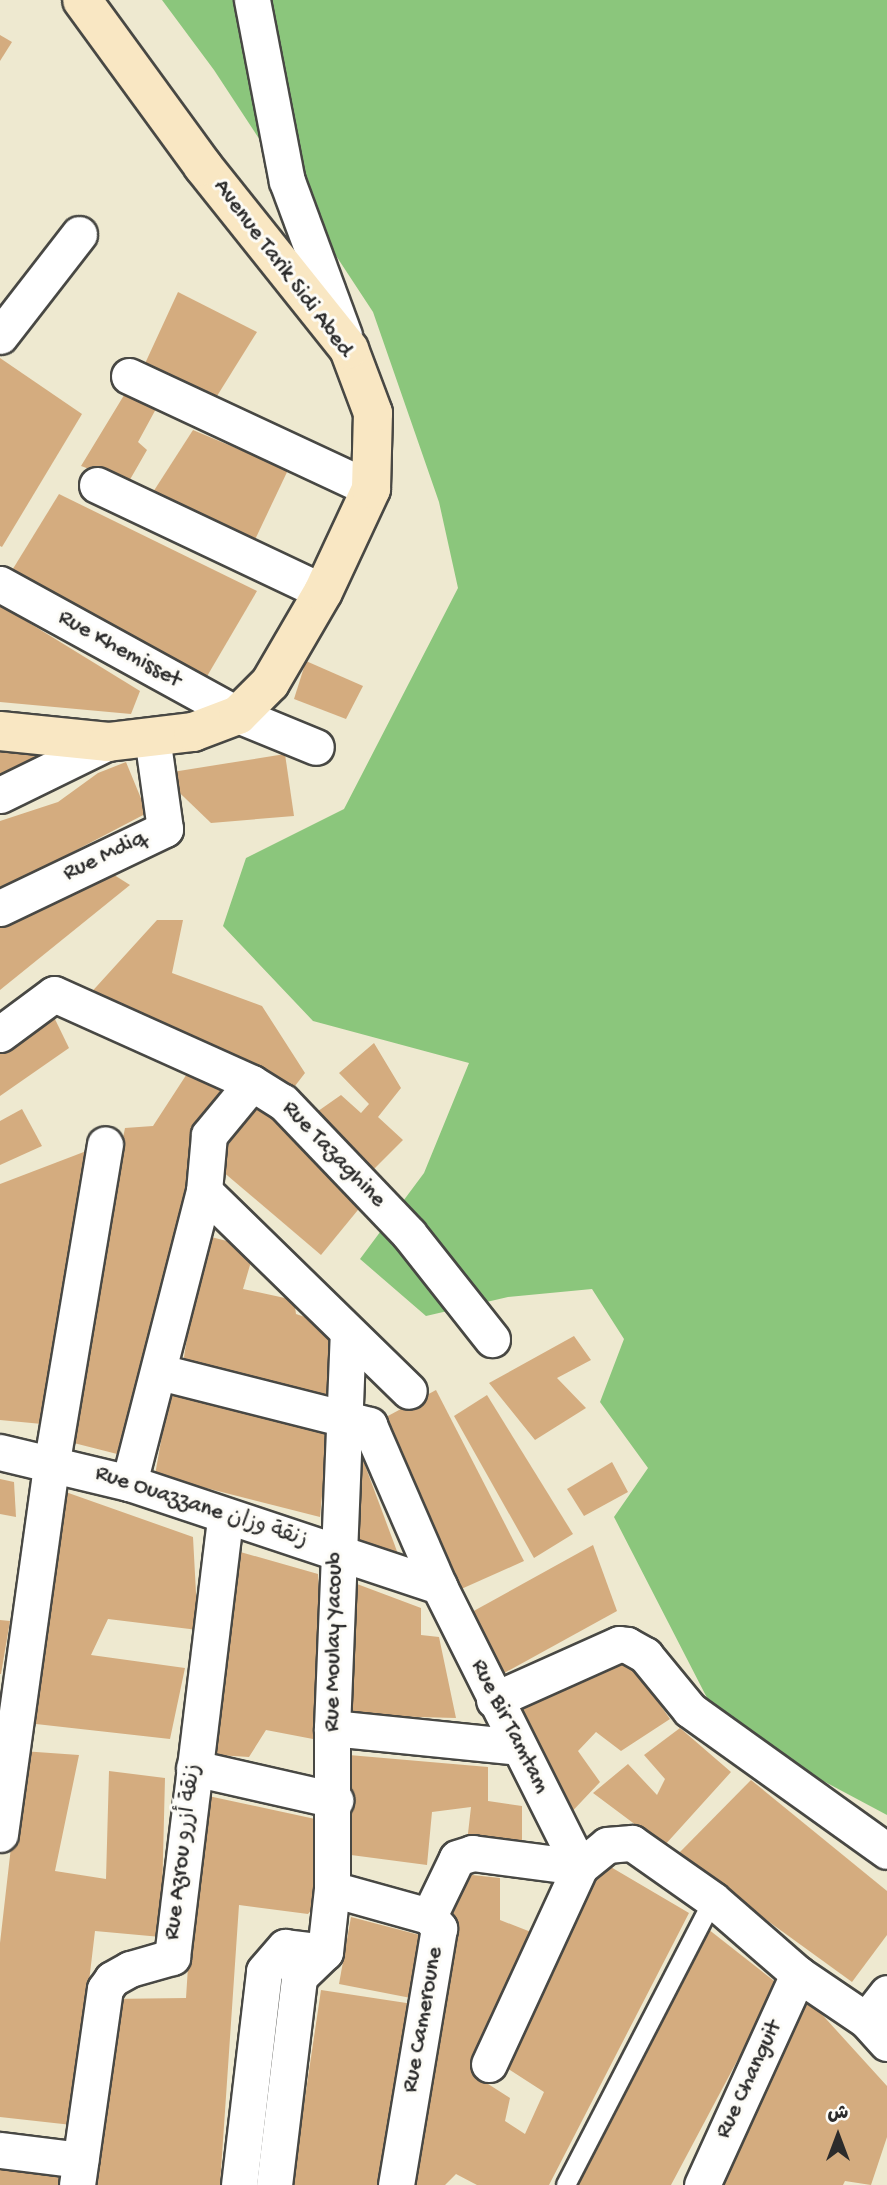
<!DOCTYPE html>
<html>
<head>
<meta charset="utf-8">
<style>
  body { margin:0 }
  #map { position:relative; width:887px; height:2185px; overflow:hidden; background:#eee9d0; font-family:"Gochi Hand","Playpen Sans Arabic",sans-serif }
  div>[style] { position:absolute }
  .green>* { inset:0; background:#8bc67c }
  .building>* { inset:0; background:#d4ac7f }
  .roads { filter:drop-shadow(2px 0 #484844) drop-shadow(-2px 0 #484844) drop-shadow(0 2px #484844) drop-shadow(0 -2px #484844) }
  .lane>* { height:18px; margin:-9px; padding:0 9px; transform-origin:9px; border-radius:9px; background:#fff }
  .street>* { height:35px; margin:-17.5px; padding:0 17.5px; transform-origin:17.5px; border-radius:17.5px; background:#fff }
  .secondary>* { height:38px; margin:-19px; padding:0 19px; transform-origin:19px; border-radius:19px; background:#f9e7c3 }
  span { translate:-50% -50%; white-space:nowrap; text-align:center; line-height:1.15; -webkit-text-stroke:6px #fdfcf7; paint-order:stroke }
  .street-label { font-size:23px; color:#2b2b2b }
  .north { position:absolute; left:803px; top:2101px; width:70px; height:70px; -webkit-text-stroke:5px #fdfcf7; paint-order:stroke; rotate:0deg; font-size:19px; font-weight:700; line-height:28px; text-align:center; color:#2b2b2b }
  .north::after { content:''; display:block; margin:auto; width:24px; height:32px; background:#2b2b2b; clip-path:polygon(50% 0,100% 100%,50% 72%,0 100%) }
</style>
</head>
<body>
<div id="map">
  <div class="green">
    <div style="clip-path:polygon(162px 0,887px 0,887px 1815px,722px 1727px,614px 1517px,648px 1468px,600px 1402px,624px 1339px,592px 1289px,508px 1297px,426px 1316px,360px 1259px,424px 1173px,469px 1063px,313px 1021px,223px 926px,246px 858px,344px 809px,458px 588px,439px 502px,373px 312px,214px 70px)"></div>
  </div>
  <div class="building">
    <div style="clip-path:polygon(0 35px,12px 42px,0 61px)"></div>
    <div style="clip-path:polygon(178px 292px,257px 332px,207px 412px,142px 370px)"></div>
    <div style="clip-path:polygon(0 358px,82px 414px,2px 547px,0 546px)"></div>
    <div style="clip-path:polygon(129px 387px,157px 407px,138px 442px,147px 450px,128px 483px,81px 466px)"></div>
    <div style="clip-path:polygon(193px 430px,288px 470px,251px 548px,146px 503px)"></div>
    <div style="clip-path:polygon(59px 494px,257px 591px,206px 678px,11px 572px)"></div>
    <div style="clip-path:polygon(0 605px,140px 691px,131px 714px,0 702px)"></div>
    <div style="clip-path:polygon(306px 661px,363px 686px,346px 719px,294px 699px)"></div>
    <div style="clip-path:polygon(0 749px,51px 757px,0 792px)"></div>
    <div style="clip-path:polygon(285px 754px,294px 816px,211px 823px,160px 774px)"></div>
    <div style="clip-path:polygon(126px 762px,147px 813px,0 890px,0 821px,58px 802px,98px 773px)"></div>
    <div style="clip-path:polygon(111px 873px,130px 885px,0 990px,0 926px)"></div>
    <div style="clip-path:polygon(157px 920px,183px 920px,172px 973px,262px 1006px,305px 1073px,288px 1095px,87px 997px)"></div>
    <div style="clip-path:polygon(52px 1013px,69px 1048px,0 1096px,0 1037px)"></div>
    <div style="clip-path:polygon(374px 1043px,401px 1088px,378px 1117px,403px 1140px,371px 1172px,311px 1116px,341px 1095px,361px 1113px,369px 1104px,339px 1073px)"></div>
    <div style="clip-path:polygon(194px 1063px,239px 1082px,129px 1457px,62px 1440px,125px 1128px,153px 1126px)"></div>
    <div style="clip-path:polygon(256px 1103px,310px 1131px,362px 1205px,321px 1255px,215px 1165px)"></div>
    <div style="clip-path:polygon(22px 1109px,42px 1146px,0 1165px,0 1121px)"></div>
    <div style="clip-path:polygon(89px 1150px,42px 1424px,0 1420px,0 1184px)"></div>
    <div style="clip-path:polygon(203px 1235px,255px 1248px,243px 1289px,294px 1300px,296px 1314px,335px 1327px,328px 1403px,182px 1370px)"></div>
    <div style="clip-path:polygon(574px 1336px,591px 1360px,557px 1378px,586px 1408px,535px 1440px,489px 1383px)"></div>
    <div style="clip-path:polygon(170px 1390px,328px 1432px,320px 1517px,155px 1475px)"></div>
    <div style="clip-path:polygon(436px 1390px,524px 1561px,450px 1594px,375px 1423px)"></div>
    <div style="clip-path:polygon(487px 1395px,573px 1534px,534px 1558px,454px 1416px)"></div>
    <div style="clip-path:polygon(360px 1452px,401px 1562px,345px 1539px)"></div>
    <div style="clip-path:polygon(612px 1462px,628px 1492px,584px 1516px,567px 1489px)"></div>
    <div style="clip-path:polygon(0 1479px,14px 1482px,16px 1517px,0 1514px)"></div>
    <div style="clip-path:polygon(60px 1490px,193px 1537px,198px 1630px,108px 1619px,91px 1655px,185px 1668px,170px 1739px,27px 1723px)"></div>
    <div style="clip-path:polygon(593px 1545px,617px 1611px,497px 1677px,461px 1618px)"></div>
    <div style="clip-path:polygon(230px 1549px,318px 1574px,324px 1666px,313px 1739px,266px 1730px,249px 1757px,201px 1754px)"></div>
    <div style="clip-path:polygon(357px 1584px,421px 1608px,421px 1635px,439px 1637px,456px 1718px,344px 1715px)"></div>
    <div style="clip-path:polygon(0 1620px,10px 1621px,1px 1674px,0 1674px)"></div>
    <div style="clip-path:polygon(623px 1652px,670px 1719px,621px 1751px,596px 1732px,578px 1751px,600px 1782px,564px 1820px,511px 1710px)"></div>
    <div style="clip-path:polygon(680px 1728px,731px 1772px,664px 1846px,593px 1793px,628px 1764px,657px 1795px,665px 1779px,644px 1755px)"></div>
    <div style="clip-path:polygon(22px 1751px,79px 1755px,55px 1871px,106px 1879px,109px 1771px,165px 1778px,161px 1937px,95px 1931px,72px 2125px,0 2117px,0 1943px)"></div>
    <div style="clip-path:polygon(349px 1755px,488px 1767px,488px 1801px,522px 1806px,522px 1851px,466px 1851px,471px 1807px,432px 1812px,427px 1865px,351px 1855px)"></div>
    <div style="clip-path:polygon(751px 1780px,887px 1891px,887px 1935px,852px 1982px,677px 1855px)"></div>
    <div style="clip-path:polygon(199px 1794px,329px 1822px,324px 1895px,308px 1914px,239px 1905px,220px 2185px,92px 2185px,109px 1999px,186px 1998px)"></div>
    <div style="clip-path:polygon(604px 1863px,689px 1913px,549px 2185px,477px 2185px,456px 2174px,445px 2185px,408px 2185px,454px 1873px,500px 1878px,500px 1920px,536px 1934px,474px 2075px,510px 2098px,505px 2121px,525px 2134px,544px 2092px,499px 2063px)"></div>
    <div style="clip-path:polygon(351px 1917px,427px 1937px,416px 1999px,339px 1984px)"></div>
    <div style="clip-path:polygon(708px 1929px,778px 1984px,671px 2185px,569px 2185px)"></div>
    <div style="clip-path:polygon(321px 1990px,413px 2004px,388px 2185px,292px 2185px)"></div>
    <div style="clip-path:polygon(807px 1998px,887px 2086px,887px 2137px,871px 2185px,845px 2181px,843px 2185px,722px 2185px)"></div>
    <div style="clip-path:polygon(0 2158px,65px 2174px,66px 2185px,0 2185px)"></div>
  </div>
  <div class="roads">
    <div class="lane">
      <div style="left:566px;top:2185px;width:321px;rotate:-62.7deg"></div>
    </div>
    <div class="street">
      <div style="left:252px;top:0;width:184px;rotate:79.1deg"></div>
      <div style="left:287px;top:181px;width:164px;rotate:69.7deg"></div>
      <div style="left:0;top:336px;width:129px;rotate:-52.2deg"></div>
      <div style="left:129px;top:376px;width:267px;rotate:25deg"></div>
      <div style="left:97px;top:485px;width:250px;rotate:25.3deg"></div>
      <div style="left:0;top:584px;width:272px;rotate:28.8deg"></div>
      <div style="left:238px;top:715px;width:84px;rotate:22.3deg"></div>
      <div style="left:0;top:795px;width:120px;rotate:-26.1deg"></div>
      <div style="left:0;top:908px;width:183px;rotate:-25.6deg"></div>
      <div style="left:165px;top:829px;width:93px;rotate:-98deg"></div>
      <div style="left:0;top:1034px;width:67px;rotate:-36.5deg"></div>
      <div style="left:54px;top:994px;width:217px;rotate:24.2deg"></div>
      <div style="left:252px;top:1083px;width:36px;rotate:32deg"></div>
      <div style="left:283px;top:1102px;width:182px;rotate:46.3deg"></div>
      <div style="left:409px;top:1234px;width:134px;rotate:51.7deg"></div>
      <div style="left:204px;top:1191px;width:286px;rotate:44.3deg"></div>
      <div style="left:160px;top:1372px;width:216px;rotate:14.2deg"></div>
      <div style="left:369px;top:1425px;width:176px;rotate:66.5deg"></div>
      <div style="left:439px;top:1586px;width:314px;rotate:63.4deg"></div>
      <div style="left:0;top:1452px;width:133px;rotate:13.5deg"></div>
      <div style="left:129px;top:1483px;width:327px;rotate:18.4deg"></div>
      <div style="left:129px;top:1483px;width:301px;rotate:-75.6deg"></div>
      <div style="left:204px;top:1191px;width:56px;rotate:-84.9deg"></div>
      <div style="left:209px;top:1135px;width:67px;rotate:-50.4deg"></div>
      <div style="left:494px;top:1700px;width:137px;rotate:-24.1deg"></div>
      <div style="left:619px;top:1644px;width:8px;rotate:7deg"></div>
      <div style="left:627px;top:1645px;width:21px;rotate:29deg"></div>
      <div style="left:645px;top:1655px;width:71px;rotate:50.7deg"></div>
      <div style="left:690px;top:1710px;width:242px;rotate:35.6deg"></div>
      <div style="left:332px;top:1728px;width:187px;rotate:5.8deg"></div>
      <div style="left:194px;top:1768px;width:145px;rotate:12.8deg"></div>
      <div style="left:0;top:1834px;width:377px;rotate:-82.1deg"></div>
      <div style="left:52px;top:1461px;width:321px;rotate:-80.5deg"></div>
      <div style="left:332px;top:1889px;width:101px;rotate:15.6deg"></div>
      <div style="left:429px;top:1916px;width:16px;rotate:50deg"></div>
      <div style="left:439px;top:1928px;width:261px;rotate:99.5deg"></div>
      <div style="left:429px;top:1916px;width:64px;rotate:-64.2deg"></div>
      <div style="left:457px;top:1858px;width:16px;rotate:-18deg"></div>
      <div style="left:472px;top:1853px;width:109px;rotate:7.4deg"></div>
      <div style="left:866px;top:2020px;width:34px;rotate:-52deg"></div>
      <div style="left:489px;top:2064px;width:217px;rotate:-65.2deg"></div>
      <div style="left:580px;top:1867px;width:35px;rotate:-39deg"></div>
      <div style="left:607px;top:1845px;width:25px;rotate:-5deg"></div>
      <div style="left:632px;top:1843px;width:99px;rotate:35.1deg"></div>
      <div style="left:713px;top:1900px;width:113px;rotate:41deg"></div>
      <div style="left:798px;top:1974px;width:82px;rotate:34.1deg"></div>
      <div style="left:866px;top:2020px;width:31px;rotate:48deg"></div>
      <div style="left:0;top:2150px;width:81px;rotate:7.1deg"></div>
      <div style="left:77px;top:2185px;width:198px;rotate:-81.9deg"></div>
      <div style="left:105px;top:1989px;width:12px;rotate:-55deg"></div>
      <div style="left:112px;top:1979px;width:21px;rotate:-29deg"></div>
      <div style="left:130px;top:1969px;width:44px;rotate:-15.9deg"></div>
      <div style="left:172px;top:1957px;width:444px;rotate:-83.1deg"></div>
      <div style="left:239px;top:2185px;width:215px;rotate:-83.3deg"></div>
      <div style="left:264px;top:1971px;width:32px;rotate:-49deg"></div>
      <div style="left:285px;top:1947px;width:40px;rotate:7.1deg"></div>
      <div style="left:274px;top:2185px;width:209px;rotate:-83.1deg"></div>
      <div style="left:299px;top:1977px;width:36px;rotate:-44deg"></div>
      <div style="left:325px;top:1952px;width:63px;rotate:-83.7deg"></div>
      <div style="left:332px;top:1889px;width:161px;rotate:-90deg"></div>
      <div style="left:332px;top:1728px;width:396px;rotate:-87.7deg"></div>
      <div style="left:702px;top:2185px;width:232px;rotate:-65.5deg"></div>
    </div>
    <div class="secondary">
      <div style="left:0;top:731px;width:109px;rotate:5.8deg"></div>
      <div style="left:108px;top:742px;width:86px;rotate:-6.7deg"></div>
      <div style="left:193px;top:732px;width:48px;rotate:-20.7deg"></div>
      <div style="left:238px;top:715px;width:45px;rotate:-45deg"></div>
      <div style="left:270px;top:683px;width:105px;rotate:-59.8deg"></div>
      <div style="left:323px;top:592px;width:114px;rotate:-65deg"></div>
      <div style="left:371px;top:489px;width:76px;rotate:-88.5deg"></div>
      <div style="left:373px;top:413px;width:68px;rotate:-110.6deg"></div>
      <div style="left:349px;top:349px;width:234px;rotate:-128.6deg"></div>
      <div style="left:203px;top:166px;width:205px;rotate:-126.1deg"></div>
    </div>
  </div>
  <div class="street-label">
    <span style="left:282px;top:269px;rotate:53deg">Avenue Tarik Sidi Abed</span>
    <span style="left:119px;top:650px;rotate:29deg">Rue Khemisset</span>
    <span style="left:105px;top:857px;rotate:-26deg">Rue Mdiq</span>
    <span style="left:333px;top:1155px;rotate:46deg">Rue Tazaghine</span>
    <span style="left:201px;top:1508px;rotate:18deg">Rue Ouazzane زنقة وزان</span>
    <span style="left:335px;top:1642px;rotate:-89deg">Rue Moulay Yacoub</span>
    <span style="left:509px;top:1727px;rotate:63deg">Rue Bir Tamtam</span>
    <span style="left:184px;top:1852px;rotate:-83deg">Rue Azrou زنقة أزرو</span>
    <span style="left:424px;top:2020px;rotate:-80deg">Rue Cameroune</span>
    <span style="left:750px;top:2080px;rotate:-65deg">Rue Changuit</span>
  </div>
  <div class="north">ش</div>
</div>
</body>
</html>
